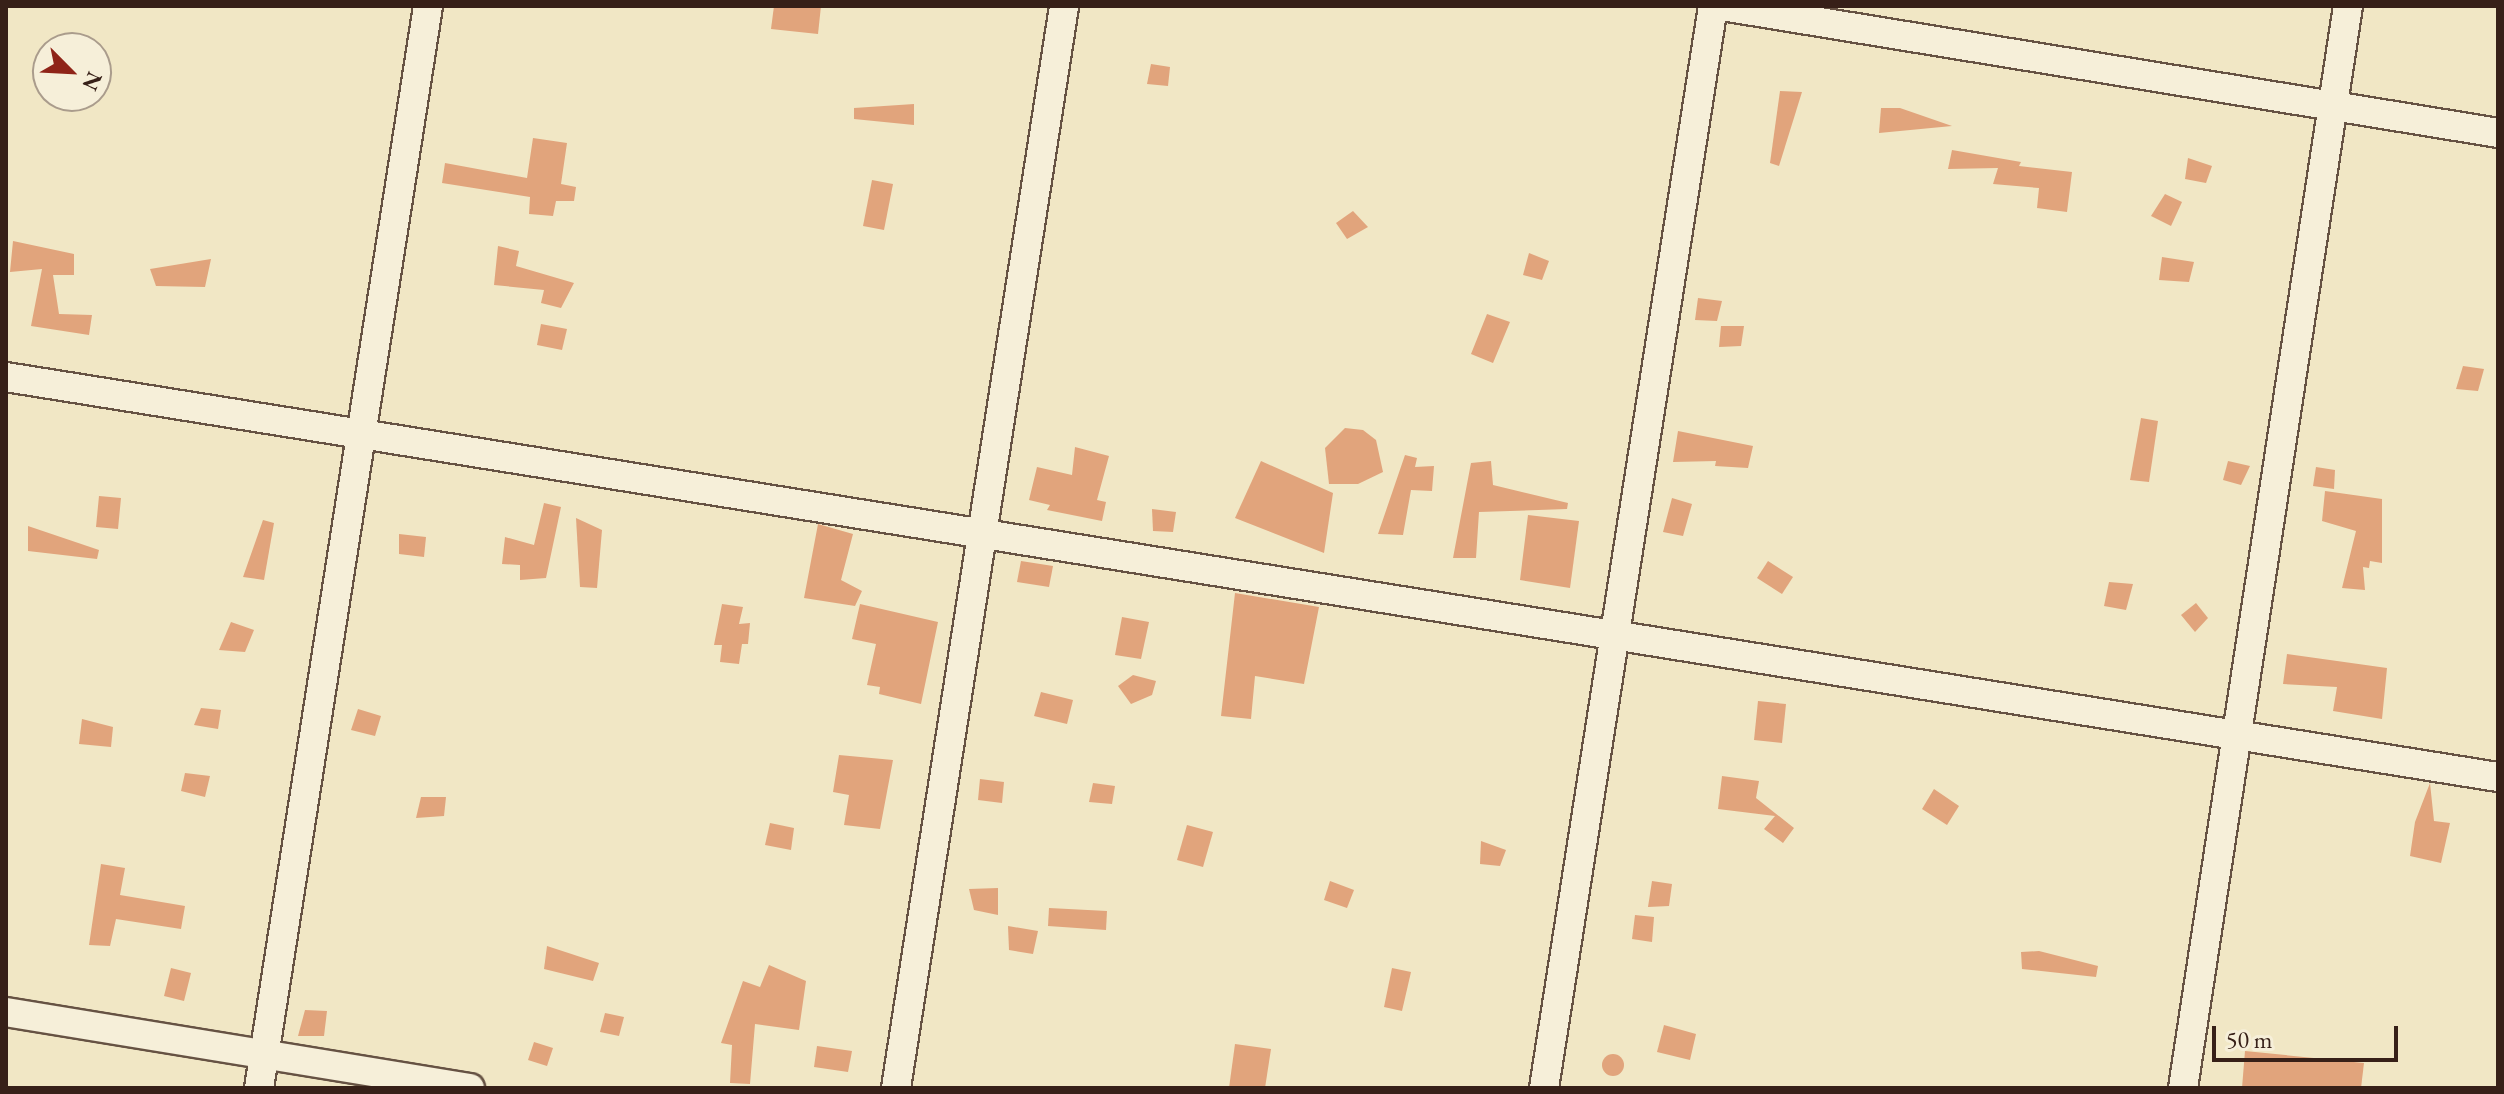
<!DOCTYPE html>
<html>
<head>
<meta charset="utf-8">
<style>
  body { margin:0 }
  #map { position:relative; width:2504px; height:1094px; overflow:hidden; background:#f1e7c5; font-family:"EB Garamond",serif }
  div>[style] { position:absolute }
  .building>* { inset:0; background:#e1a47c }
  .round { border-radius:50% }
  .roads { filter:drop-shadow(2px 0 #665243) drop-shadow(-2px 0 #665243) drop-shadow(0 2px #665243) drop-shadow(0 -2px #665243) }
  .street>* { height:28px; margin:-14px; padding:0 14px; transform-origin:14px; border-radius:14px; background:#f6efd9 }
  span { translate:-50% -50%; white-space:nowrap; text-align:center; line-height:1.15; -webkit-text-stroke:7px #f6efd9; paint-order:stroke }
  .frame { position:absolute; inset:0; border:8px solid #372018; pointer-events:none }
  .north { position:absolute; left:32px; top:32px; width:80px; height:80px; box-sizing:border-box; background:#f6efd9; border:2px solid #aa9c8c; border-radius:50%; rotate:114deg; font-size:22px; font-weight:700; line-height:32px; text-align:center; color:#372018 }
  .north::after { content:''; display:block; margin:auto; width:28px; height:36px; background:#8f2418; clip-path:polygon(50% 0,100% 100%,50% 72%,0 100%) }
  .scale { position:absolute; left:2212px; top:1026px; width:186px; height:36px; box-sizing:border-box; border:4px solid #372018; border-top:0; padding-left:10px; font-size:24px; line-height:28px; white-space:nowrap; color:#372018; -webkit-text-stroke:6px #f6efd9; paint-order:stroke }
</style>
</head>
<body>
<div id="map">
  <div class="building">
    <div style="clip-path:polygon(774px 6px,821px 6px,818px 34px,771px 29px)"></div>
    <div style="clip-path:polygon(1151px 64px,1170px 67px,1168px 86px,1147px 84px)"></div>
    <div style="clip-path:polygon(1780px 91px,1802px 92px,1779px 166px,1770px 163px)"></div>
    <div style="clip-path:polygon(914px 104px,914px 125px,854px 119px,854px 108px)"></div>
    <div style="clip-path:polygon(1881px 108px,1900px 108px,1952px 126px,1879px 133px)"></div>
    <div style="clip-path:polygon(533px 138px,567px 143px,561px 184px,576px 187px,574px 201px,556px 201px,553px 216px,529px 214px,530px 197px,442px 183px,445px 163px,527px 178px)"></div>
    <div style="clip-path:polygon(1952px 150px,2021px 162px,2019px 166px,2072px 172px,2067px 212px,2037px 208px,2039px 188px,1993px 184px,1998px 168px,1948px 169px)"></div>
    <div style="clip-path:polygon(2188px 158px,2212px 166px,2206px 183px,2185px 179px)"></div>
    <div style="clip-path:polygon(872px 180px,893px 184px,884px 230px,863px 226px)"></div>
    <div style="clip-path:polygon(2165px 194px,2182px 202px,2171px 226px,2151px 216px)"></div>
    <div style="clip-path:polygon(1353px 211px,1368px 227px,1347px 239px,1336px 223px)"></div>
    <div style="clip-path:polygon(13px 241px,74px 254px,74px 275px,53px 275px,59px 314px,92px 315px,89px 335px,31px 326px,42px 269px,10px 272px)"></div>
    <div style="clip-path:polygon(498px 246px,519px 251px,516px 266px,574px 283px,561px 308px,541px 303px,544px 290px,494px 285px)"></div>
    <div style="clip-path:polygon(1529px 253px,1549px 261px,1542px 280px,1523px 275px)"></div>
    <div style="clip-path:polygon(2162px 257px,2194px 262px,2189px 282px,2159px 280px)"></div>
    <div style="clip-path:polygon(211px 259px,205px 287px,156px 286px,150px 269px)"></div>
    <div style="clip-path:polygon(1698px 298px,1722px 301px,1717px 321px,1695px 320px)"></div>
    <div style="clip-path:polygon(1487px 314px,1510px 322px,1493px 363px,1471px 354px)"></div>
    <div style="clip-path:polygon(541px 324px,567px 329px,562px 350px,537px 345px)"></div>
    <div style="clip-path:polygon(1721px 326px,1744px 326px,1741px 346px,1719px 347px)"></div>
    <div style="clip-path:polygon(2463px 366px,2484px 369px,2478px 391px,2456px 389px)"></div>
    <div style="clip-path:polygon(2141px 418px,2158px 421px,2149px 482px,2130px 480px)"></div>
    <div style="clip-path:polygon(1345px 428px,1363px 430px,1376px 440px,1383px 472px,1358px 484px,1329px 484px,1325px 448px)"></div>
    <div style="clip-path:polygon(1678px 431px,1753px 446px,1748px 468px,1715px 466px,1716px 461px,1673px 462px)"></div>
    <div style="clip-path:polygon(1075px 447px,1109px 456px,1097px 500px,1106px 502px,1102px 521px,1047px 510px,1050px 505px,1029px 500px,1037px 467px,1072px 475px)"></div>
    <div style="clip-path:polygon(1405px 455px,1417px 458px,1415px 467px,1434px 466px,1432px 491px,1411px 490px,1403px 535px,1378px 534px)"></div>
    <div style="clip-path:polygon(1261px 461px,1333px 493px,1324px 553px,1235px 518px)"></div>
    <div style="clip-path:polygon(1491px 461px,1493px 485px,1568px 503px,1567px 509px,1479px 512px,1476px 558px,1453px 558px,1471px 463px)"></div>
    <div style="clip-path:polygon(2228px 461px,2250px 466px,2241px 485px,2223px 480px)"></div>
    <div style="clip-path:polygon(2316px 467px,2335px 470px,2334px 489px,2313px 486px)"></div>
    <div style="clip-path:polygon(2325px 491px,2382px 499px,2382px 563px,2370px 561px,2369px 568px,2363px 567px,2365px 590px,2342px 588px,2356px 531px,2322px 521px)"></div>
    <div style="clip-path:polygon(99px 496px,121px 498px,118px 529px,96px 527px)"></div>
    <div style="clip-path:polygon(1672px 498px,1692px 504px,1683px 536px,1663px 532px)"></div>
    <div style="clip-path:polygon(544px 503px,561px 507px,546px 578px,520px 580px,520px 565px,502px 564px,505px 537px,534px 545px)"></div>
    <div style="clip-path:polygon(1152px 509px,1176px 512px,1173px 532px,1153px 531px)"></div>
    <div style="clip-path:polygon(1528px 515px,1579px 521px,1570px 588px,1520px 580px)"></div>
    <div style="clip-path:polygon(576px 518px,602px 530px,597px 588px,580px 587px)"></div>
    <div style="clip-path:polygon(263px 520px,274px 523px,264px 580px,243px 577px)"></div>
    <div style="clip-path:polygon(818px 524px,853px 534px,841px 580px,862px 591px,855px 606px,804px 598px)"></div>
    <div style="clip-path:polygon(28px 526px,99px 550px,97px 559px,28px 551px)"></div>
    <div style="clip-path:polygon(399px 534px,426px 537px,424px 557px,399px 554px)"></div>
    <div style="clip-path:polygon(1021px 561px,1053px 566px,1049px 587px,1017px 582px)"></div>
    <div style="clip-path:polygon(1768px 561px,1793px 577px,1782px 594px,1757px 578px)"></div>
    <div style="clip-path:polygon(2109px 582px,2133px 584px,2126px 610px,2104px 606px)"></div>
    <div style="clip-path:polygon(1235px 593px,1319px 607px,1304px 684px,1255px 676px,1251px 719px,1221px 716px)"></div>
    <div style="clip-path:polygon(2196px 603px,2208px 618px,2195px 632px,2181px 615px)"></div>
    <div style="clip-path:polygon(722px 604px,743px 607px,739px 624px,750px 623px,748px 644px,742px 644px,739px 664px,720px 662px,722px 645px,714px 645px)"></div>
    <div style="clip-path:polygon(860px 604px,938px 622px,921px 704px,879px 694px,880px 687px,867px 685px,876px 644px,852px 639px)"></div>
    <div style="clip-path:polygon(1122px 617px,1149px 622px,1141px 659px,1115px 655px)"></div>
    <div style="clip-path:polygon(231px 622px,254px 630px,245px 652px,219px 650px)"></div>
    <div style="clip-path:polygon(2287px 654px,2387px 668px,2382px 719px,2333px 711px,2337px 687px,2283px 684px)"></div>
    <div style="clip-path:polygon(1133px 675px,1156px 681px,1152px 695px,1131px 704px,1118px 686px)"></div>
    <div style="clip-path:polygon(1041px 692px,1073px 700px,1067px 724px,1034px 716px)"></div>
    <div style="clip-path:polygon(1758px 701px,1786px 704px,1782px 743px,1754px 740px)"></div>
    <div style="clip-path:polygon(201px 708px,221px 710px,218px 729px,194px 725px)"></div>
    <div style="clip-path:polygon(358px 709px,381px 716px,375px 736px,351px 730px)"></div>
    <div style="clip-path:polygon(82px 719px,113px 727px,111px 747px,79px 744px)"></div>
    <div style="clip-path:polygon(839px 755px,893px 760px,880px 829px,844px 825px,849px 795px,833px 792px)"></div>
    <div style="clip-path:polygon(185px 773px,210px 776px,205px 797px,181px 791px)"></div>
    <div style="clip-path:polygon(1722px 776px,1759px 781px,1756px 798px,1794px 828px,1783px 843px,1764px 829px,1775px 816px,1718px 809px)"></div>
    <div style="clip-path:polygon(980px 779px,1004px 782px,1002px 803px,978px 800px)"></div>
    <div style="clip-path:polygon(1093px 783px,1115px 786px,1112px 804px,1089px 802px)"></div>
    <div style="clip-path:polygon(2430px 783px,2434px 821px,2450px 823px,2441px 863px,2410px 856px,2415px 822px)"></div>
    <div style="clip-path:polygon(1934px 789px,1959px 806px,1947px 825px,1922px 809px)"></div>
    <div style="clip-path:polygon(421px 797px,446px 797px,444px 816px,416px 818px)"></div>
    <div style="clip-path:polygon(770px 823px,794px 828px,791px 850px,765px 845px)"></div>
    <div style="clip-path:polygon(1187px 825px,1213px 832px,1203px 867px,1177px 860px)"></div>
    <div style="clip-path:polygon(1481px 841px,1506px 850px,1500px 866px,1480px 864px)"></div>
    <div style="clip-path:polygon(101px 864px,125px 868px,120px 895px,185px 906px,181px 929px,116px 919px,110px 946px,89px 945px)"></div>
    <div style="clip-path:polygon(1330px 881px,1354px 890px,1347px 908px,1324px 900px)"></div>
    <div style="clip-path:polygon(1652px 881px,1672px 884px,1669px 906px,1648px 907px)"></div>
    <div style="clip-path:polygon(998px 888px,998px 915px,974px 910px,969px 889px)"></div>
    <div style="clip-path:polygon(1049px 908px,1107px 911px,1106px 930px,1048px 926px)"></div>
    <div style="clip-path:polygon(1635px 915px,1654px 917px,1652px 942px,1632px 939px)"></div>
    <div style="clip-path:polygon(1008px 926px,1038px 931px,1033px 954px,1009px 950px)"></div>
    <div style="clip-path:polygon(547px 946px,599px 963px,593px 981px,544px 969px)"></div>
    <div style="clip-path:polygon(2039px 951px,2098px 966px,2096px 977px,2022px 969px,2021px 952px)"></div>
    <div style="clip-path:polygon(769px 965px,806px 981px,799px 1030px,755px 1024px,750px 1084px,730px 1083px,732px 1045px,721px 1043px,743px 981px,760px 987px)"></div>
    <div style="clip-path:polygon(171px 968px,191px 973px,184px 1001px,164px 996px)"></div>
    <div style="clip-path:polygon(1392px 968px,1411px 972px,1402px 1011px,1384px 1007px)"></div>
    <div style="clip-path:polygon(305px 1010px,327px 1011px,324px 1036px,298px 1036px)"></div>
    <div style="clip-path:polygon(605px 1013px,624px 1017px,619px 1036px,600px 1032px)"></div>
    <div style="clip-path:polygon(1664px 1025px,1696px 1034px,1690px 1060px,1657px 1052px)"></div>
    <div style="clip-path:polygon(534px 1042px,553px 1048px,547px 1066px,528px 1060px)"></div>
    <div style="clip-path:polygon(1235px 1044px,1271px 1049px,1265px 1088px,1229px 1088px)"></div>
    <div style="clip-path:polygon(817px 1046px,852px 1051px,848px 1072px,814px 1067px)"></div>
    <div style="clip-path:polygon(2245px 1051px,2364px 1063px,2361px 1088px,2242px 1088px)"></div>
    <div class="round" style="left:1602px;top:1054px;width:22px;height:22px"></div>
  </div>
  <div class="roads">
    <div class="street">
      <div style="left:1722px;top:6px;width:786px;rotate:9.29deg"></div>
      <div style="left:6px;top:377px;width:2524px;rotate:9.12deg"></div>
      <div style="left:6px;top:1012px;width:470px;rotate:9.3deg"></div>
      <div style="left:259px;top:1088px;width:1095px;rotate:-81.12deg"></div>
      <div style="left:896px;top:1088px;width:1095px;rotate:-81.17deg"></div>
      <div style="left:1544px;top:1088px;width:1095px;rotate:-81.12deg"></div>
      <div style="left:2183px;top:1088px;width:1095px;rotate:-81.33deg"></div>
    </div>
  </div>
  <div class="frame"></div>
  <div class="north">N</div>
  <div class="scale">50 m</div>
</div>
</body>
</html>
